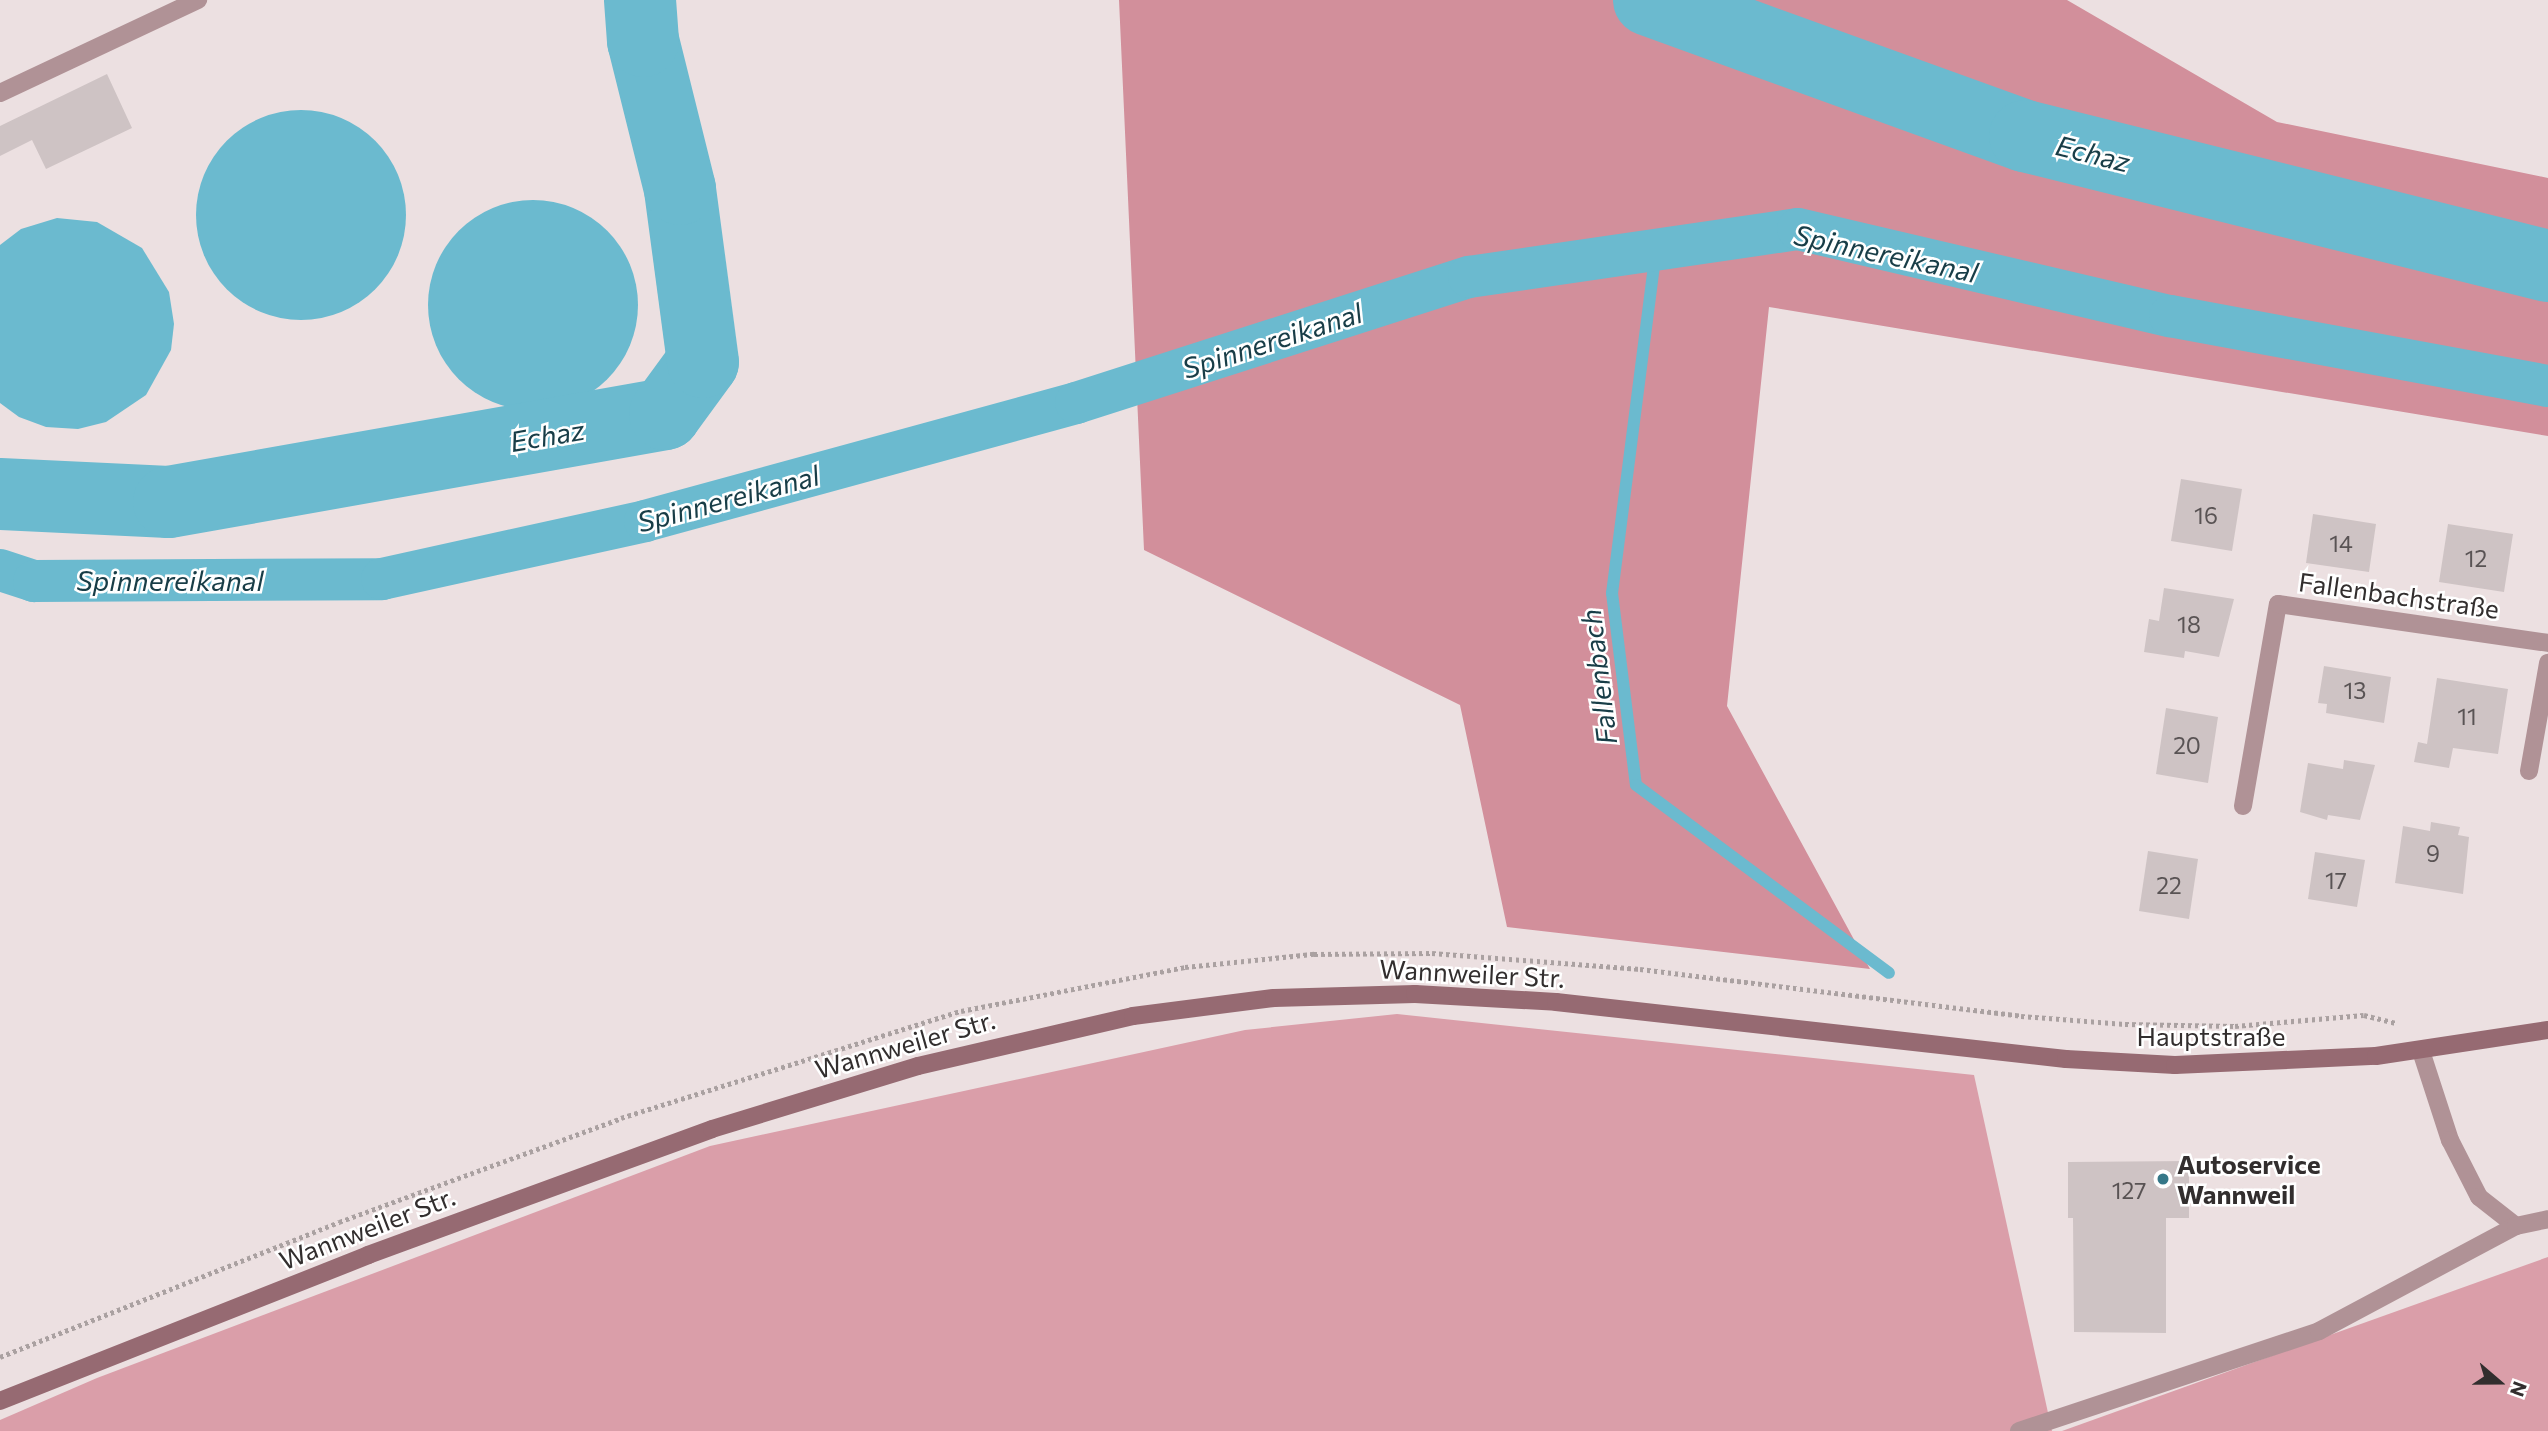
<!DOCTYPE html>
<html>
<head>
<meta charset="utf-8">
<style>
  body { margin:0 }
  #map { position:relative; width:2548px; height:1431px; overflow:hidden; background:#ece0e1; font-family:Commissioner,sans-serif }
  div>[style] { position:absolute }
  .green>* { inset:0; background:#da9ea9 }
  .forest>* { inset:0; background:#d28f9b }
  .water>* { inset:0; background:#6bbacf }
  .round { border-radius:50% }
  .stream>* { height:12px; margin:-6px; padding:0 6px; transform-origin:6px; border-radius:6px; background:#6bbacf }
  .canal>* { height:42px; margin:-21px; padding:0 21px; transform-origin:21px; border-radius:21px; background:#6bbacf }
  .river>* { height:72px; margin:-36px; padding:0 36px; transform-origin:36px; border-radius:36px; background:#6bbacf }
  .building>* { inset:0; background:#cec3c4 }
  .path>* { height:4.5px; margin-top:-2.25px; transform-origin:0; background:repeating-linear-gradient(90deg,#aaa1a1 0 3.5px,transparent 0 7px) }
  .lane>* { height:18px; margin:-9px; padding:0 9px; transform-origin:9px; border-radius:9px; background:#b09296 }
  .street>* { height:18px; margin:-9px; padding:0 9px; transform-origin:9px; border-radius:9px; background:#b09296 }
  .secondary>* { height:18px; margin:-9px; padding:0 9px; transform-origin:9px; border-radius:9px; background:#966a72 }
  .dots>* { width:19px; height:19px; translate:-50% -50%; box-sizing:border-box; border:4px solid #fff; border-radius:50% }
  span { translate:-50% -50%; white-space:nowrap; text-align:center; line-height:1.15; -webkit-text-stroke:5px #fff; paint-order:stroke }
  .number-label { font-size:23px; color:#595354 }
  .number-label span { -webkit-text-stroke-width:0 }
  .street-label { font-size:26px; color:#322e2e }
  .poi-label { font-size:26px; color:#322e2e; font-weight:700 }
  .left { translate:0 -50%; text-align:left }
  .water-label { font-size:28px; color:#183d47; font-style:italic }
  .north { position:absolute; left:2464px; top:1347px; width:70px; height:70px; -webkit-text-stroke:5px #fff; paint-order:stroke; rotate:110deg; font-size:19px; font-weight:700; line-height:28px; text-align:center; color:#322e2e }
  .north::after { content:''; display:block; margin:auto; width:24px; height:32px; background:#322e2e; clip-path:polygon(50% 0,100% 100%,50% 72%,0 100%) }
</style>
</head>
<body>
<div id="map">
  <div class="green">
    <div style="clip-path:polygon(1397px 1014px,1974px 1075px,2052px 1431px,0 1431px,0 1420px,97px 1378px,710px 1146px,1245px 1030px)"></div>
    <div style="clip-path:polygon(2548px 1257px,2548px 1431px,2062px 1431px)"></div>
  </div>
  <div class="forest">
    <div style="clip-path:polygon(1119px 0,2067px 0,2277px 122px,2548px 178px,2548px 436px,1769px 307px,1727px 706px,1870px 969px,1507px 927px,1460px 705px,1144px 550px)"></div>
  </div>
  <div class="water">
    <div class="round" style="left:196px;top:110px;width:210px;height:210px"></div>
    <div class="round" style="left:428px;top:200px;width:210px;height:210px"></div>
    <div style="clip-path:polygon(57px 218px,97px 222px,142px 248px,169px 292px,174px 324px,171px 350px,146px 395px,106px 422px,78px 429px,46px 427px,19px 417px,0 403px,0 245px,21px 229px)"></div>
  </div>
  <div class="stream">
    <div style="left:1656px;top:250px;width:346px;rotate:97.3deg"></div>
    <div style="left:1612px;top:593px;width:193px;rotate:82.9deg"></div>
    <div style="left:1636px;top:785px;width:315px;rotate:36.6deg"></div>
  </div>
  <div class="canal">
    <div style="left:0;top:570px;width:36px;rotate:18deg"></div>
    <div style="left:34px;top:581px;width:348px;rotate:-0.3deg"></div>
    <div style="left:382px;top:579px;width:269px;rotate:-12.4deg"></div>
    <div style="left:645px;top:521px;width:447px;rotate:-15.3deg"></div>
    <div style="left:1076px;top:403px;width:413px;rotate:-17.8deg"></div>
    <div style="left:1469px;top:277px;width:332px;rotate:-8.3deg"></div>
    <div style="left:1798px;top:229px;width:382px;rotate:13.2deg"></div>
    <div style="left:2170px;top:316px;width:384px;rotate:10.5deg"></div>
  </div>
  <div class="river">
    <div style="left:1649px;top:0;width:400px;rotate:19.9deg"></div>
    <div style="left:2025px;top:136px;width:539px;rotate:13.96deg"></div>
    <div style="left:0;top:494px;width:169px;rotate:2.7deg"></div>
    <div style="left:169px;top:502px;width:504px;rotate:-10.06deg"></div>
    <div style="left:665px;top:414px;width:64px;rotate:-53.8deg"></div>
    <div style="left:703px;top:362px;width:175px;rotate:-97.6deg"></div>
    <div style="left:680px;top:189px;width:153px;rotate:-104deg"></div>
    <div style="left:643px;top:41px;width:41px;rotate:-94.2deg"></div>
  </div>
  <div class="building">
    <div style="clip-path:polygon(107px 74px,132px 128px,46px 169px,32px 140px,0 156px,0 126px)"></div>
    <div style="clip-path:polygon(2181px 479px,2242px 489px,2232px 551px,2171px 541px)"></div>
    <div style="clip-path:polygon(2313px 514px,2376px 524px,2369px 572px,2306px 563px)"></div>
    <div style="clip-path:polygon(2448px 524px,2513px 534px,2504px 592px,2439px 582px)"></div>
    <div style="clip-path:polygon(2164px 588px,2234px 599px,2219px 657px,2185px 651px,2184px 658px,2144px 652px,2149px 619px,2159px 621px)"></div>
    <div style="clip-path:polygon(2324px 666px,2391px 677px,2384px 723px,2326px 713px,2327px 704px,2318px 703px)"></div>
    <div style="clip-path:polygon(2437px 678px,2508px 689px,2498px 754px,2453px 748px,2449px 768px,2414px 762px,2418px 742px,2427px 744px)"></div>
    <div style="clip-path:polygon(2166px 708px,2218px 717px,2208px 783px,2156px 774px)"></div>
    <div style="clip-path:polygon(2344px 760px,2375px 765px,2360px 820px,2328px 815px,2327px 820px,2300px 812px,2308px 763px,2343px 769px)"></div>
    <div style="clip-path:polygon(2431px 822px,2460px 827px,2458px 835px,2469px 837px,2463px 894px,2395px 883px,2403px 826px,2430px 831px)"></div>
    <div style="clip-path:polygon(2148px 851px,2198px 859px,2189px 919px,2139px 911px)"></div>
    <div style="clip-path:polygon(2315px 852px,2365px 860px,2357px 907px,2308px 899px)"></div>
    <div style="clip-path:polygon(2189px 1161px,2189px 1218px,2166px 1218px,2166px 1333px,2074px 1332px,2073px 1218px,2068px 1218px,2068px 1162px)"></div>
  </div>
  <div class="path">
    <div style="left:0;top:1357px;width:365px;rotate:-21.7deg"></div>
    <div style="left:339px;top:1222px;width:301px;rotate:-20.2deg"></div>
    <div style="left:621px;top:1118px;width:356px;rotate:-17.5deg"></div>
    <div style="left:961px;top:1011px;width:228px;rotate:-11.1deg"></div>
    <div style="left:1185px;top:967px;width:130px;rotate:-5.8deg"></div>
    <div style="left:1314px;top:954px;width:118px;rotate:-0.5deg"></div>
    <div style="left:1432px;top:953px;width:209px;rotate:4.4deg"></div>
    <div style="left:1640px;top:969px;width:384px;rotate:7deg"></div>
    <div style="left:2021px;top:1016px;width:104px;rotate:4.4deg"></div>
    <div style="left:2125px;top:1024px;width:110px;rotate:1deg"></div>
    <div style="left:2235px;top:1026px;width:129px;rotate:-4.9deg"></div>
    <div style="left:2364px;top:1015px;width:33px;rotate:14deg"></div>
  </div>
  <div class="lane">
    <div style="left:0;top:93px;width:219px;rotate:-25.2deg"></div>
  </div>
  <div class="street">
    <div style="left:2529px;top:771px;width:110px;rotate:-80deg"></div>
    <div style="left:2243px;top:806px;width:205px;rotate:-80.2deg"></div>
    <div style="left:2278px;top:604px;width:273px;rotate:8.2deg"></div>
    <div style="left:2421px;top:1051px;width:94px;rotate:72deg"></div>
    <div style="left:2450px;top:1140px;width:64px;rotate:63deg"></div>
    <div style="left:2479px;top:1197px;width:47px;rotate:38.1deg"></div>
    <div style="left:2019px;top:1431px;width:316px;rotate:-18.4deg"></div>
    <div style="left:2319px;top:1331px;width:223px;rotate:-28.1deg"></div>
    <div style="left:2516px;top:1226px;width:33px;rotate:-12deg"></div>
  </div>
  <div class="secondary">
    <div style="left:0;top:1401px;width:396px;rotate:-21.6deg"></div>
    <div style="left:368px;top:1255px;width:366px;rotate:-20.1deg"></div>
    <div style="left:712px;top:1129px;width:215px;rotate:-17deg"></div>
    <div style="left:918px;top:1066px;width:221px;rotate:-13.1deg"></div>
    <div style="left:1133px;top:1016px;width:142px;rotate:-7.3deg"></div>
    <div style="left:1274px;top:998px;width:141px;rotate:-1.6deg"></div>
    <div style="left:1415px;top:994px;width:141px;rotate:3.2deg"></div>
    <div style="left:1556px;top:1002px;width:513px;rotate:6.38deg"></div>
    <div style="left:2066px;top:1059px;width:109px;rotate:3.2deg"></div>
    <div style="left:2175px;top:1065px;width:201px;rotate:-2.6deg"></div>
    <div style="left:2376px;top:1056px;width:174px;rotate:-8.6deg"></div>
  </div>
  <div class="dots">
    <div style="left:2163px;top:1179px;background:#357788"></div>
  </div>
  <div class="number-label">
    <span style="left:2206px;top:515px">16</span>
    <span style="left:2341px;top:543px">14</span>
    <span style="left:2476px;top:558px">12</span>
    <span style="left:2189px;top:624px">18</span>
    <span style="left:2355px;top:690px">13</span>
    <span style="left:2467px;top:716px">11</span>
    <span style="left:2187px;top:745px">20</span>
    <span style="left:2433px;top:853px">9</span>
    <span style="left:2336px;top:880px">17</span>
    <span style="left:2169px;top:885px">22</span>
    <span style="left:2129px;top:1190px">127</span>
  </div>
  <div class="street-label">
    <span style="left:2399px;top:595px;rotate:8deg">Fallenbachstraße</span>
    <span style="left:1472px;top:973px;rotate:3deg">Wannweiler Str.</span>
    <span style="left:2211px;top:1036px">Hauptstraße</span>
    <span style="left:905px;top:1044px;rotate:-16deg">Wannweiler Str.</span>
    <span style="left:367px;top:1228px;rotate:-21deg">Wannweiler Str.</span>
  </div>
  <div class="poi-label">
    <span class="left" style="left:2177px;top:1179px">Autoservice<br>Wannweil</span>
  </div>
  <div class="water-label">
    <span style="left:2093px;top:153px;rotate:14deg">Echaz</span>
    <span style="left:1886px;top:253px;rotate:12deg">Spinnereikanal</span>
    <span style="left:1272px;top:340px;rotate:-18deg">Spinnereikanal</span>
    <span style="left:547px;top:435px;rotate:-10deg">Echaz</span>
    <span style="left:728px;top:498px;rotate:-15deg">Spinnereikanal</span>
    <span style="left:170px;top:580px">Spinnereikanal</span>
    <span style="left:1598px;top:677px;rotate:-97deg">Fallenbach</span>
  </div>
  <div class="north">N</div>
</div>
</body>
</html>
